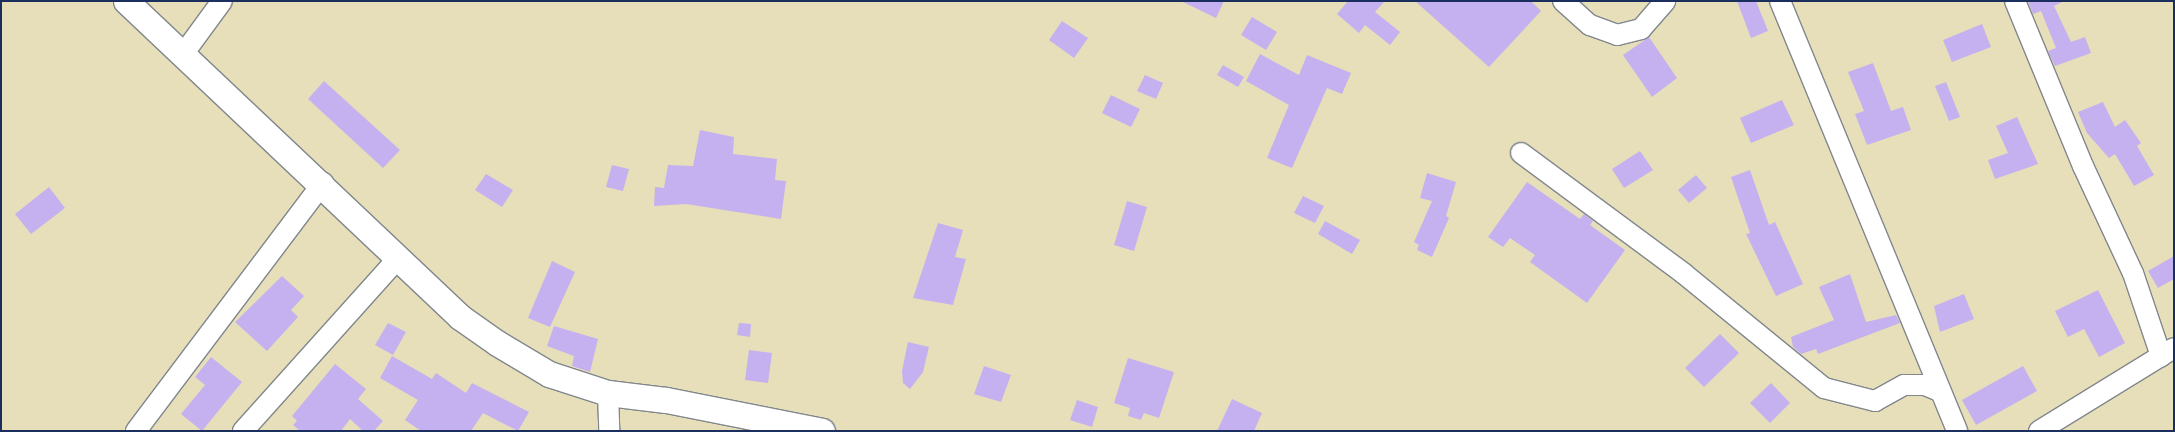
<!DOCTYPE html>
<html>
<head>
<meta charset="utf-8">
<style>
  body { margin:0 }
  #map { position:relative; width:2175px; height:432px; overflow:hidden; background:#e7dfba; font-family:"Shantell Sans",sans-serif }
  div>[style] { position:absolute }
  .building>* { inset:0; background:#c5b1ef }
  .roads { filter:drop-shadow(1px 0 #81878c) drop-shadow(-1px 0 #81878c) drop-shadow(0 1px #81878c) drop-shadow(0 -1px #81878c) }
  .minor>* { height:20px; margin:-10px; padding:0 10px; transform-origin:10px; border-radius:10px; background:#fff }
  .major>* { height:25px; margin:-12.5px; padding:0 12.5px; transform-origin:12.5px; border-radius:12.5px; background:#fff }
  span { translate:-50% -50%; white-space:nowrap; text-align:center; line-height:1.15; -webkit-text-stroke:5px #f6f6f2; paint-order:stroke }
  .frame { position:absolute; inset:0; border:2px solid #1b2f5e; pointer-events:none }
</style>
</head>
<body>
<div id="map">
  <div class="building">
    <div style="clip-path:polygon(1181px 1px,1224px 1px,1216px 18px)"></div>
    <div style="clip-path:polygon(1348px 1px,1385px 1px,1375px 12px,1400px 32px,1390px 45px,1365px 25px,1359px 33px,1337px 14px)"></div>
    <div style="clip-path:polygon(1415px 1px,1531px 1px,1541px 11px,1489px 67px)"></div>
    <div style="clip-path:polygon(1737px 1px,1756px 1px,1768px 31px,1751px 38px)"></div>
    <div style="clip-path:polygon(2028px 1px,2064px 1px,2054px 6px,2071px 42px,2085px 37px,2091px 53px,2055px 66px,2048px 51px,2056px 48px,2041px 11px,2033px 14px)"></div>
    <div style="clip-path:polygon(1252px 17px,1277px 32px,1266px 50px,1241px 35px)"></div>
    <div style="clip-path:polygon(1062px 21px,1088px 38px,1074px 58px,1049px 40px)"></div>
    <div style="clip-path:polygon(1982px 24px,1991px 47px,1952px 62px,1943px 40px)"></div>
    <div style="clip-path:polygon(1649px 37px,1677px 78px,1652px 97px,1623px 55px)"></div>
    <div style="clip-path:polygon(1260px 54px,1299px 75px,1307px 55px,1351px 73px,1342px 94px,1327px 88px,1292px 168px,1267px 158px,1289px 105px,1246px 81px)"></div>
    <div style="clip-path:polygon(1873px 63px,1891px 111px,1903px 107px,1911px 130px,1867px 145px,1855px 114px,1864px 111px,1848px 72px)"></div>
    <div style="clip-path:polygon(1223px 65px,1244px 77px,1238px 87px,1217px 75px)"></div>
    <div style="clip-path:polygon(1145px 75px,1163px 83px,1156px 99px,1137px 91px)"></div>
    <div style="clip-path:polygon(324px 81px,400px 150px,383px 168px,308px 99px)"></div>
    <div style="clip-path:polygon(1946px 82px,1960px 117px,1949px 121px,1935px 86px)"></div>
    <div style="clip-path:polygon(1111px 95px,1140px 109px,1131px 127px,1102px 113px)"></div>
    <div style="clip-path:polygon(1782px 100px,1794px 125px,1751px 143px,1740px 118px)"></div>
    <div style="clip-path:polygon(2103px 102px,2115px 127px,2125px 120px,2141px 143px,2137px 146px,2154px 175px,2134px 186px,2115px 154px,2109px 158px,2087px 133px,2078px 112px)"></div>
    <div style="clip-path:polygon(2017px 117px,2038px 164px,1995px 179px,1988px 160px,2008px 153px,1996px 126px)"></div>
    <div style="clip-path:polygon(700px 130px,734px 137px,733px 154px,777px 159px,775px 180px,786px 181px,781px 219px,686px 204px,654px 206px,655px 187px,664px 188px,668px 165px,693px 166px)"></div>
    <div style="clip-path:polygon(1640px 151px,1653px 170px,1624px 188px,1612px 169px)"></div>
    <div style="clip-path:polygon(612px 165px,629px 169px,623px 191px,606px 187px)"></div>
    <div style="clip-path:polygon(1750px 170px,1769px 225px,1775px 222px,1803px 284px,1776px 296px,1746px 234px,1750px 233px,1731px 177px)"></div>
    <div style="clip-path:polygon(1427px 173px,1456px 182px,1446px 216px,1449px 218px,1432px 257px,1417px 250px,1419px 245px,1414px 242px,1432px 201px,1420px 198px)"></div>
    <div style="clip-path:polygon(486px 174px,513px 190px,502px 207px,475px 190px)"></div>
    <div style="clip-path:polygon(1696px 175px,1707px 188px,1689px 203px,1678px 190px)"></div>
    <div style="clip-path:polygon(1527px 182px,1580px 219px,1584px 214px,1593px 221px,1590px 225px,1625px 250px,1587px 303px,1530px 262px,1535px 255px,1510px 238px,1503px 247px,1488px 237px)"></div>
    <div style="clip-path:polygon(49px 187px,65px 208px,31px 234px,15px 214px)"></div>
    <div style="clip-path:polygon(1303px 196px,1324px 206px,1315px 223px,1294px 213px)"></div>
    <div style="clip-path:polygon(1127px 201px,1147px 207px,1134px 251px,1114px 245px)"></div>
    <div style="clip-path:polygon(1325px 221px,1360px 240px,1352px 254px,1318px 234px)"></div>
    <div style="clip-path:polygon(938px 223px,963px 230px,955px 257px,966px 259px,953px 305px,913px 298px)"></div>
    <div style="clip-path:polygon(2174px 256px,2174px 279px,2158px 288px,2148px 271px)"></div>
    <div style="clip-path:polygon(552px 261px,575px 272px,550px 327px,528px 318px)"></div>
    <div style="clip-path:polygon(1850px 274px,1866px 322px,1896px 315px,1900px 323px,1818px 354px,1816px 349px,1801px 354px,1793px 347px,1791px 337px,1834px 320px,1819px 287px)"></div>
    <div style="clip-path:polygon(282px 276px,304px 296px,291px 310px,298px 317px,267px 351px,235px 322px)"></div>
    <div style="clip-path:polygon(2098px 290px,2125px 343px,2099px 357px,2084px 329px,2068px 337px,2055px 311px)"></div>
    <div style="clip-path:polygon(1964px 294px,1974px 319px,1940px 332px,1934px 306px)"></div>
    <div style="clip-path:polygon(388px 323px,406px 332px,393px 355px,375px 345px)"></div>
    <div style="clip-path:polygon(739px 323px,751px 324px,750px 337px,737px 335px)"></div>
    <div style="clip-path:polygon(554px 326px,598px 339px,590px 372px,572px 366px,574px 356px,547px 346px)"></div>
    <div style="clip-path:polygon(1720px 334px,1739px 353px,1704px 387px,1685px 368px)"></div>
    <div style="clip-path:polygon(908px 342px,929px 347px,923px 372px,910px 389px,903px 383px,902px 371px)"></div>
    <div style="clip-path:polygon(749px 350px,772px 353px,768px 383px,745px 380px)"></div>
    <div style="clip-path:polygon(392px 356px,432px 379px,436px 373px,466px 393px,472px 383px,529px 412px,518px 431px,483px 413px,471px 431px,421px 431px,405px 420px,418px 400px,380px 378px)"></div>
    <div style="clip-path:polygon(211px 357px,242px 382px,202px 431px,181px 414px,205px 385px,195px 377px)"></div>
    <div style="clip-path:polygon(1128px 358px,1174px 372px,1159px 418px,1144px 413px,1141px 420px,1128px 416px,1130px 408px,1114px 403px)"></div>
    <div style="clip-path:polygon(335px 364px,366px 389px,358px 399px,383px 421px,374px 431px,363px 431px,350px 419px,341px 431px,300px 431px,293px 425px,297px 421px,292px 416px)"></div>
    <div style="clip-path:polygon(984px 366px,1011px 375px,1001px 402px,974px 394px)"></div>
    <div style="clip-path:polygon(2023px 366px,2037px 391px,1976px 425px,1962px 400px)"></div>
    <div style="clip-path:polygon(1771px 383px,1790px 403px,1770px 423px,1750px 403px)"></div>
    <div style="clip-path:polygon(1232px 399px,1262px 413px,1254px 431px,1217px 431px)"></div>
    <div style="clip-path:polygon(1077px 400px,1098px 407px,1092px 427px,1070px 420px)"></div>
  </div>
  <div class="roads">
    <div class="minor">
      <div style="left:1563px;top:1px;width:36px;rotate:42deg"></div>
      <div style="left:1590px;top:25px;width:29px;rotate:20deg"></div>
      <div style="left:1617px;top:35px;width:25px;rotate:-14deg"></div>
      <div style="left:1641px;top:29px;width:37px;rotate:-49deg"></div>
      <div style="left:1780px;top:1px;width:465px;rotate:67.6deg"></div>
      <div style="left:2015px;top:1px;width:178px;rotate:67.6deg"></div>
      <div style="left:2083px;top:166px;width:118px;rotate:65deg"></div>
      <div style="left:2133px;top:273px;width:88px;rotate:71.4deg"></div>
      <div style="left:184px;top:53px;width:64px;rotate:-53.8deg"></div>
      <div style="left:1521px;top:153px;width:202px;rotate:36.5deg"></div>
      <div style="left:1683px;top:273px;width:182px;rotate:39.2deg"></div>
      <div style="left:1824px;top:388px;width:53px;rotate:14.3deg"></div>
      <div style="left:1875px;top:401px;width:33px;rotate:-29deg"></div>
      <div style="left:1904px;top:385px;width:21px"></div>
      <div style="left:1925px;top:385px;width:15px;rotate:23deg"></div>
      <div style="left:608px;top:393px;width:38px;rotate:88deg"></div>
      <div style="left:136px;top:431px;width:311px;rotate:-53deg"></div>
      <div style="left:243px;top:431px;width:234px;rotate:-48.1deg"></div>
      <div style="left:2039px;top:431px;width:158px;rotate:-31.6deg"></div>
    </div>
    <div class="major">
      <div style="left:126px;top:1px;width:460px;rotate:43.4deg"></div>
      <div style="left:460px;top:317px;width:45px;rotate:35.1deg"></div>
      <div style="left:497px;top:343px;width:61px;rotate:30.8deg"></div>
      <div style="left:549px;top:374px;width:62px;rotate:17.9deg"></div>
      <div style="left:608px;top:393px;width:58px;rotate:6.9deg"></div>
      <div style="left:666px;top:400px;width:159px;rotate:11.2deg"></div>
    </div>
  </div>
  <div class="frame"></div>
</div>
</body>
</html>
